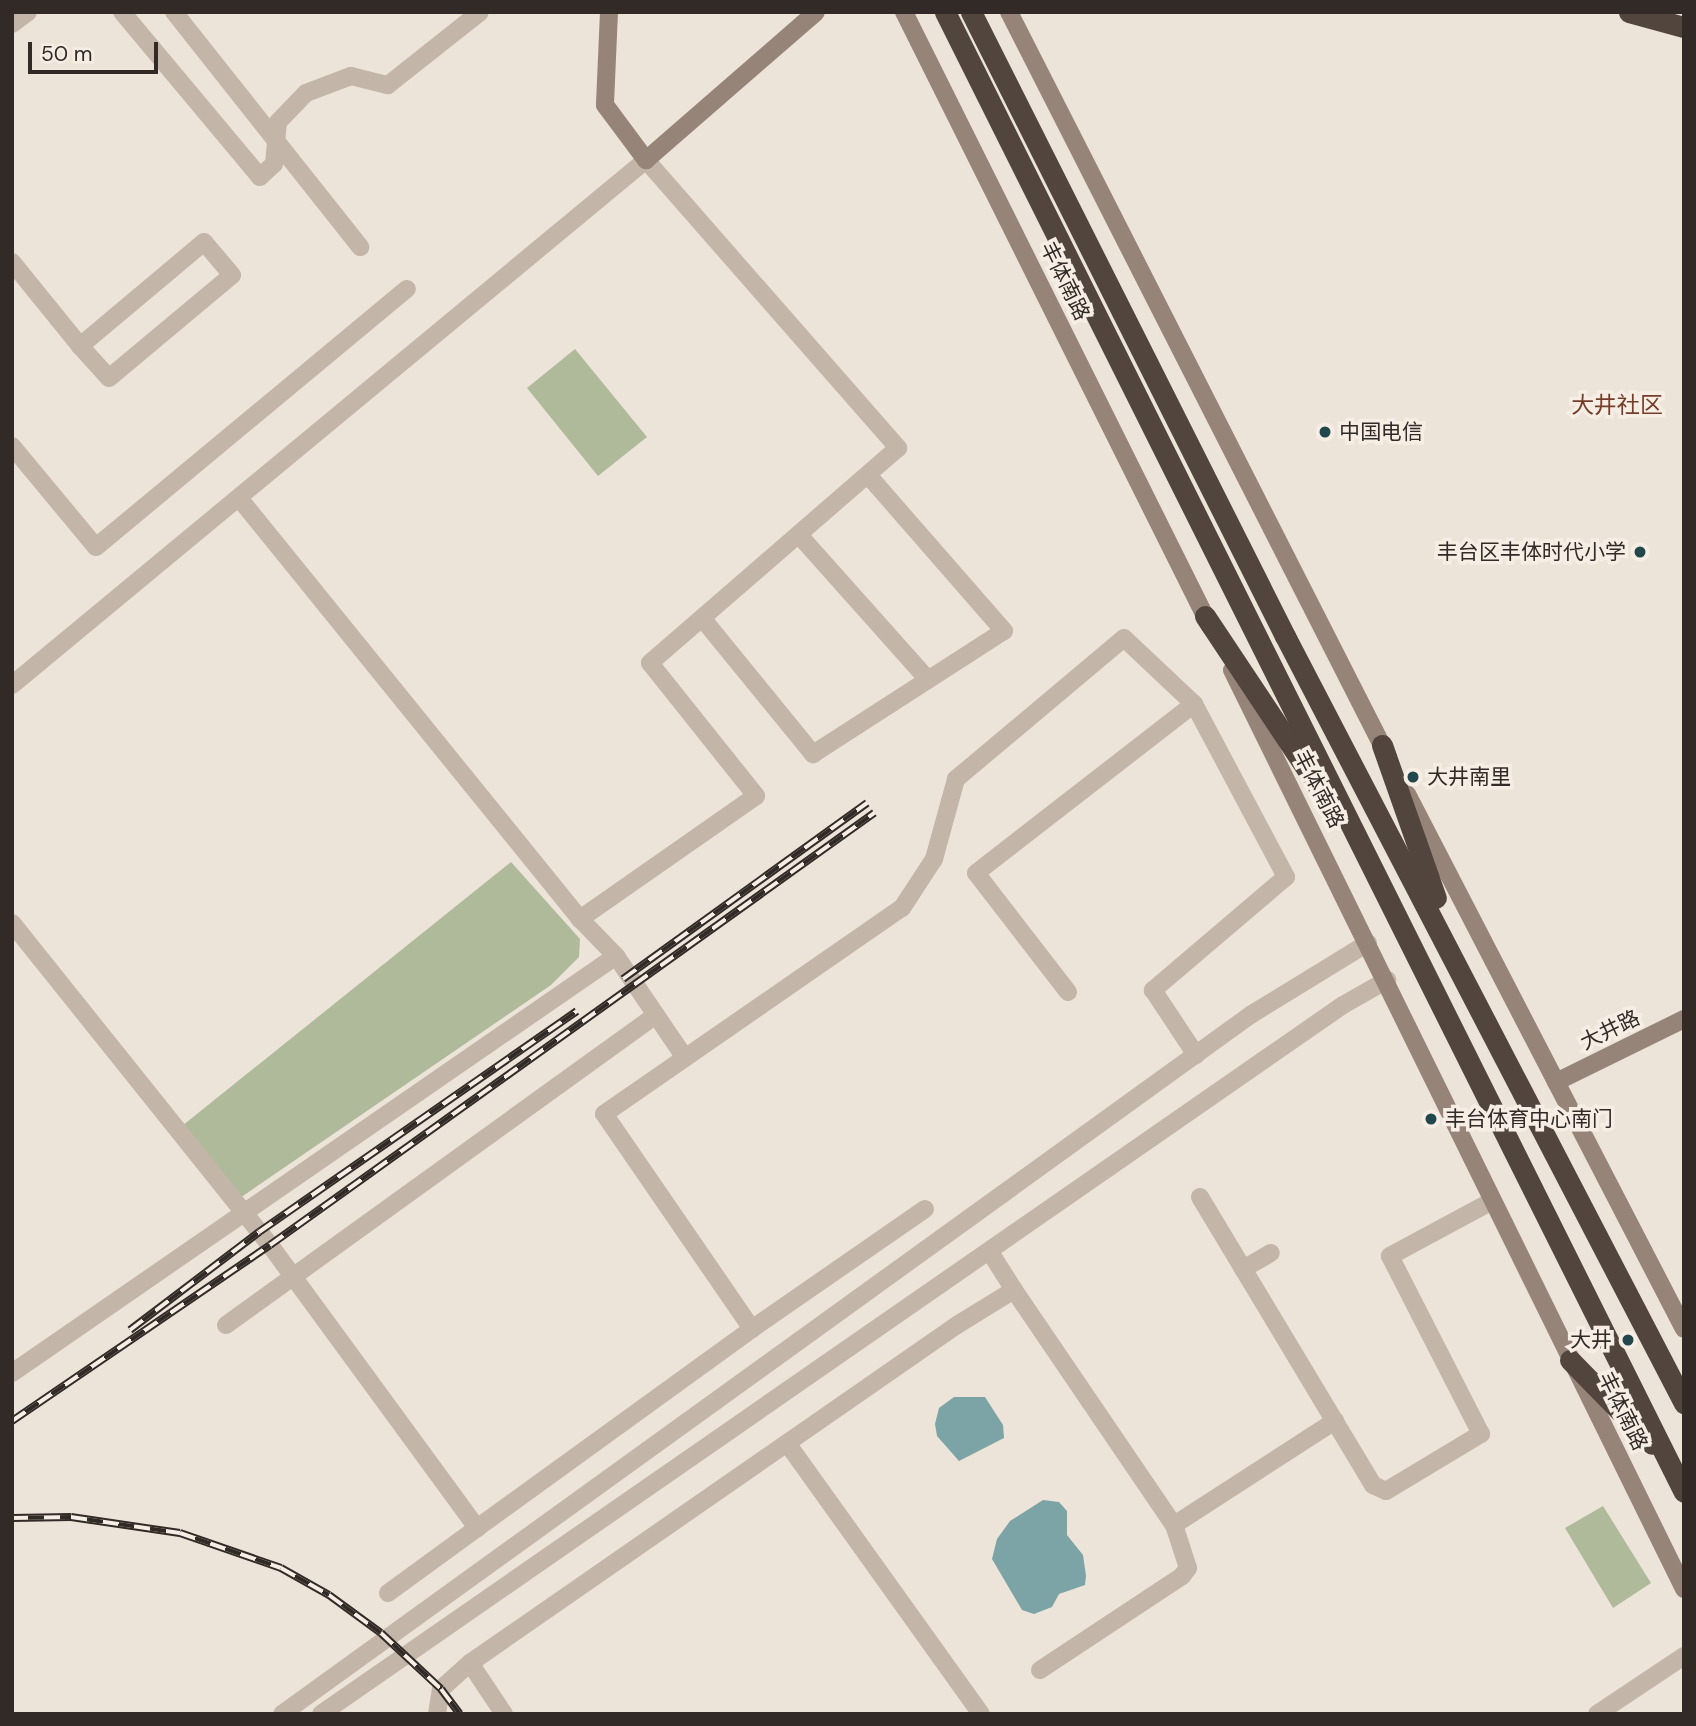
<!DOCTYPE html>
<html>
<head>
<meta charset="utf-8">
<style>
  body { margin:0 }
  #map { position:relative; width:1696px; height:1726px; overflow:hidden; background:#ede4d9; font-family:"DM Sans","Noto Sans SC",sans-serif }
  div>[style] { position:absolute }
  .green>* { inset:0; background:#afba9b }
  .water>* { inset:0; background:#7ca3a6 }
  .street>* { height:18px; margin:-9px; padding:0 9px; transform-origin:9px; border-radius:9px; background:#c3b5a7 }
  .secondary>* { height:18px; margin:-9px; padding:0 9px; transform-origin:9px; border-radius:9px; background:#968479 }
  .highway>* { height:21px; margin:-10.5px; padding:0 10.5px; transform-origin:10.5px; border-radius:10.5px; background:#51453e }
  .rail>* { height:8px; margin-top:-4px; transform-origin:0; background:repeating-linear-gradient(90deg,#f6eee4 0 16px,#312a26 0 32px); box-sizing:border-box; border-block:2px solid #312a26 }
  .dots>* { width:19px; height:19px; translate:-50% -50%; box-sizing:border-box; border:4px solid #f6eee4; border-radius:50% }
  span { translate:-50% -50%; white-space:nowrap; text-align:center; line-height:1.15; -webkit-text-stroke:7px #f6eee4; paint-order:stroke }
  .street-label { font-size:21px; color:#312a26 }
  .poi-label { font-size:21px; color:#312a26 }
  .left { translate:0 -50%; text-align:left }
  .right { translate:-100% -50%; text-align:right }
  .neighbourhood-label { font-size:23px; color:#753e2a }
  .frame { position:absolute; inset:0; border:14px solid #312a26; pointer-events:none }
  .scale { position:absolute; left:28px; top:42px; width:130px; height:32px; box-sizing:border-box; border:4px solid #312a26; border-top:0; padding-left:9px; font-size:21px; line-height:24px; white-space:nowrap; color:#312a26; -webkit-text-stroke:5px #f6eee4; paint-order:stroke }
</style>
</head>
<body>
<div id="map">
  <div class="green">
    <div style="clip-path:polygon(575px 349px,647px 437px,598px 476px,527px 388px)"></div>
    <div style="clip-path:polygon(511px 862px,580px 939px,579px 957px,551px 985px,237px 1200px,177px 1130px)"></div>
    <div style="clip-path:polygon(1603px 1506px,1651px 1583px,1613px 1608px,1565px 1528px)"></div>
  </div>
  <div class="water">
    <div style="clip-path:polygon(954px 1397px,985px 1397px,1003px 1425px,1004px 1438px,959px 1461px,937px 1436px,935px 1424px,939px 1408px)"></div>
    <div style="clip-path:polygon(1043px 1500px,1059px 1502px,1067px 1511px,1067px 1535px,1083px 1555px,1086px 1576px,1085px 1585px,1059px 1594px,1052px 1607px,1034px 1614px,1022px 1610px,992px 1559px,997px 1539px,1010px 1521px)"></div>
  </div>
  <div class="street">
    <div style="left:122px;top:12px;width:215px;rotate:50.1deg"></div>
    <div style="left:260px;top:177px;width:19px;rotate:-43deg"></div>
    <div style="left:274px;top:164px;width:42px;rotate:-84.6deg"></div>
    <div style="left:278px;top:122px;width:40px;rotate:-46deg"></div>
    <div style="left:306px;top:93px;width:48px;rotate:-20.7deg"></div>
    <div style="left:351px;top:76px;width:38px;rotate:14deg"></div>
    <div style="left:388px;top:85px;width:117px;rotate:-38.4deg"></div>
    <div style="left:174px;top:12px;width:300px;rotate:51.6deg"></div>
    <div style="left:12px;top:24px;width:20px;rotate:-37deg"></div>
    <div style="left:12px;top:262px;width:108px;rotate:51deg"></div>
    <div style="left:80px;top:346px;width:43px;rotate:47.8deg"></div>
    <div style="left:109px;top:378px;width:160px;rotate:-39.9deg"></div>
    <div style="left:232px;top:275px;width:43px;rotate:-130.3deg"></div>
    <div style="left:204px;top:242px;width:162px;rotate:140deg"></div>
    <div style="left:12px;top:446px;width:131px;rotate:50.3deg"></div>
    <div style="left:96px;top:547px;width:404px;rotate:-39.7deg"></div>
    <div style="left:239px;top:498px;width:542px;rotate:50.99deg"></div>
    <div style="left:799px;top:535px;width:194px;rotate:48.3deg"></div>
    <div style="left:702px;top:618px;width:176px;rotate:50.8deg"></div>
    <div style="left:813px;top:754px;width:227px;rotate:-32.8deg"></div>
    <div style="left:1004px;top:631px;width:207px;rotate:-131.1deg"></div>
    <div style="left:12px;top:685px;width:823px;rotate:-39.63deg"></div>
    <div style="left:646px;top:160px;width:383px;rotate:48.8deg"></div>
    <div style="left:898px;top:448px;width:328px;rotate:139.1deg"></div>
    <div style="left:650px;top:663px;width:170px;rotate:51.4deg"></div>
    <div style="left:756px;top:796px;width:215px;rotate:145.1deg"></div>
    <div style="left:580px;top:919px;width:52px;rotate:45.8deg"></div>
    <div style="left:616px;top:956px;width:734px;rotate:145.38deg"></div>
    <div style="left:12px;top:923px;width:413px;rotate:51.3deg"></div>
    <div style="left:270px;top:1245px;width:351px;rotate:53.8deg"></div>
    <div style="left:477px;top:1528px;width:339px;rotate:-35.9deg"></div>
    <div style="left:616px;top:956px;width:123px;rotate:55.9deg"></div>
    <div style="left:1068px;top:992px;width:150px;rotate:-127.7deg"></div>
    <div style="left:976px;top:873px;width:276px;rotate:-37.8deg"></div>
    <div style="left:1194px;top:704px;width:196px;rotate:62deg"></div>
    <div style="left:1286px;top:877px;width:175px;rotate:139.6deg"></div>
    <div style="left:1153px;top:990px;width:78px;rotate:56.5deg"></div>
    <div style="left:1200px;top:1197px;width:336px;rotate:59deg"></div>
    <div style="left:1373px;top:1485px;width:14px;rotate:25deg"></div>
    <div style="left:1386px;top:1491px;width:111px;rotate:-31deg"></div>
    <div style="left:1481px;top:1434px;width:200px;rotate:-117.1deg"></div>
    <div style="left:1390px;top:1256px;width:116px;rotate:-28.3deg"></div>
    <div style="left:925px;top:1209px;width:211px;rotate:145.3deg"></div>
    <div style="left:752px;top:1329px;width:261px;rotate:-124.5deg"></div>
    <div style="left:604px;top:1114px;width:362px;rotate:-34.7deg"></div>
    <div style="left:902px;top:908px;width:59px;rotate:-56.9deg"></div>
    <div style="left:934px;top:859px;width:83px;rotate:-74.6deg"></div>
    <div style="left:956px;top:779px;width:219px;rotate:-40deg"></div>
    <div style="left:1124px;top:638px;width:96px;rotate:43.3deg"></div>
    <div style="left:1243px;top:1269px;width:32px;rotate:-30deg"></div>
    <div style="left:1014px;top:1290px;width:284px;rotate:55.8deg"></div>
    <div style="left:1174px;top:1525px;width:192px;rotate:-32.9deg"></div>
    <div style="left:226px;top:1325px;width:530px;rotate:-35.79deg"></div>
    <div style="left:787px;top:1443px;width:333px;rotate:54.4deg"></div>
    <div style="left:388px;top:1593px;width:110px;rotate:-36.1deg"></div>
    <div style="left:470px;top:1663px;width:61px;rotate:56.3deg"></div>
    <div style="left:1040px;top:1670px;width:170px;rotate:-33.5deg"></div>
    <div style="left:1182px;top:1576px;width:10px;rotate:-53deg"></div>
    <div style="left:1188px;top:1568px;width:45px;rotate:-108deg"></div>
    <div style="left:282px;top:1714px;width:1196px;rotate:-35.82deg"></div>
    <div style="left:1252px;top:1014px;width:136px;rotate:-31.5deg"></div>
    <div style="left:321px;top:1714px;width:1244px;rotate:-34.75deg"></div>
    <div style="left:1343px;top:1005px;width:51px;rotate:-29.6deg"></div>
    <div style="left:437px;top:1714px;width:25px;rotate:-81deg"></div>
    <div style="left:441px;top:1689px;width:39px;rotate:-42deg"></div>
    <div style="left:470px;top:1663px;width:593px;rotate:-34.76deg"></div>
    <div style="left:957px;top:1325px;width:67px;rotate:-31.6deg"></div>
    <div style="left:1014px;top:1290px;width:45px;rotate:-122.3deg"></div>
    <div style="left:1597px;top:1714px;width:105px;rotate:-33.7deg"></div>
  </div>
  <div class="secondary">
    <div style="left:609px;top:12px;width:93px;rotate:92.5deg"></div>
    <div style="left:605px;top:105px;width:69px;rotate:53.3deg"></div>
    <div style="left:646px;top:160px;width:225px;rotate:-41deg"></div>
    <div style="left:904px;top:12px;width:686px;rotate:63.51deg"></div>
    <div style="left:1009px;top:12px;width:836px;rotate:63.04deg"></div>
    <div style="left:1232px;top:670px;width:1024px;rotate:63.81deg"></div>
    <div style="left:1407px;top:794px;width:602px;rotate:62.63deg"></div>
    <div style="left:1556px;top:1082px;width:143px;rotate:-26.2deg"></div>
  </div>
  <div class="highway">
    <div style="left:945px;top:12px;width:1654px;rotate:63.47deg"></div>
    <div style="left:971px;top:12px;width:699px;rotate:63.29deg"></div>
    <div style="left:1285px;top:636px;width:865px;rotate:62.52deg"></div>
    <div style="left:1629px;top:12px;width:57px;rotate:15.3deg"></div>
    <div style="left:1205px;top:616px;width:219px;rotate:56.4deg"></div>
    <div style="left:1382px;top:745px;width:162px;rotate:70.6deg"></div>
    <div style="left:1570px;top:1360px;width:117px;rotate:45.7deg"></div>
  </div>
  <div class="rail">
    <div style="left:623px;top:979px;width:301px;rotate:-35.8deg"></div>
    <div style="left:130px;top:1330px;width:162px;rotate:-37.2deg"></div>
    <div style="left:259px;top:1232px;width:387px;rotate:-34.8deg"></div>
    <div style="left:12px;top:1421px;width:312px;rotate:-34.3deg"></div>
    <div style="left:270px;top:1245px;width:743px;rotate:-35.57deg"></div>
    <div style="left:12px;top:1518px;width:59px;rotate:-1deg"></div>
    <div style="left:71px;top:1517px;width:110px;rotate:8.4deg"></div>
    <div style="left:180px;top:1533px;width:107px;rotate:19.1deg"></div>
    <div style="left:281px;top:1568px;width:55px;rotate:29.4deg"></div>
    <div style="left:329px;top:1595px;width:64px;rotate:36.2deg"></div>
    <div style="left:381px;top:1633px;width:82px;rotate:43deg"></div>
    <div style="left:441px;top:1689px;width:31px;rotate:53deg"></div>
  </div>
  <div class="dots">
    <div style="left:1325px;top:432px;background:#22484d"></div>
    <div style="left:1640px;top:552px;background:#22484d"></div>
    <div style="left:1413px;top:777px;background:#22484d"></div>
    <div style="left:1431px;top:1119px;background:#22484d"></div>
    <div style="left:1628px;top:1340px;background:#22484d"></div>
  </div>
  <div class="street-label">
    <span style="left:1065px;top:281px;rotate:64deg">丰体南路</span>
    <span style="left:1319px;top:789px;rotate:63deg">丰体南路</span>
    <span style="left:1610px;top:1030px;rotate:-26deg">大井路</span>
    <span style="left:1623px;top:1411px;rotate:64deg">丰体南路</span>
  </div>
  <div class="poi-label">
    <span class="left" style="left:1339px;top:432px">中国电信</span>
    <span class="right" style="left:1626px;top:552px">丰台区丰体时代小学</span>
    <span class="left" style="left:1427px;top:777px">大井南里</span>
    <span class="left" style="left:1445px;top:1119px">丰台体育中心南门</span>
    <span class="right" style="left:1612px;top:1340px">大井</span>
  </div>
  <div class="neighbourhood-label">
    <span style="left:1617px;top:405px">大井社区</span>
  </div>
  <div class="frame"></div>
  <div class="scale">50 m</div>
</div>
</body>
</html>
